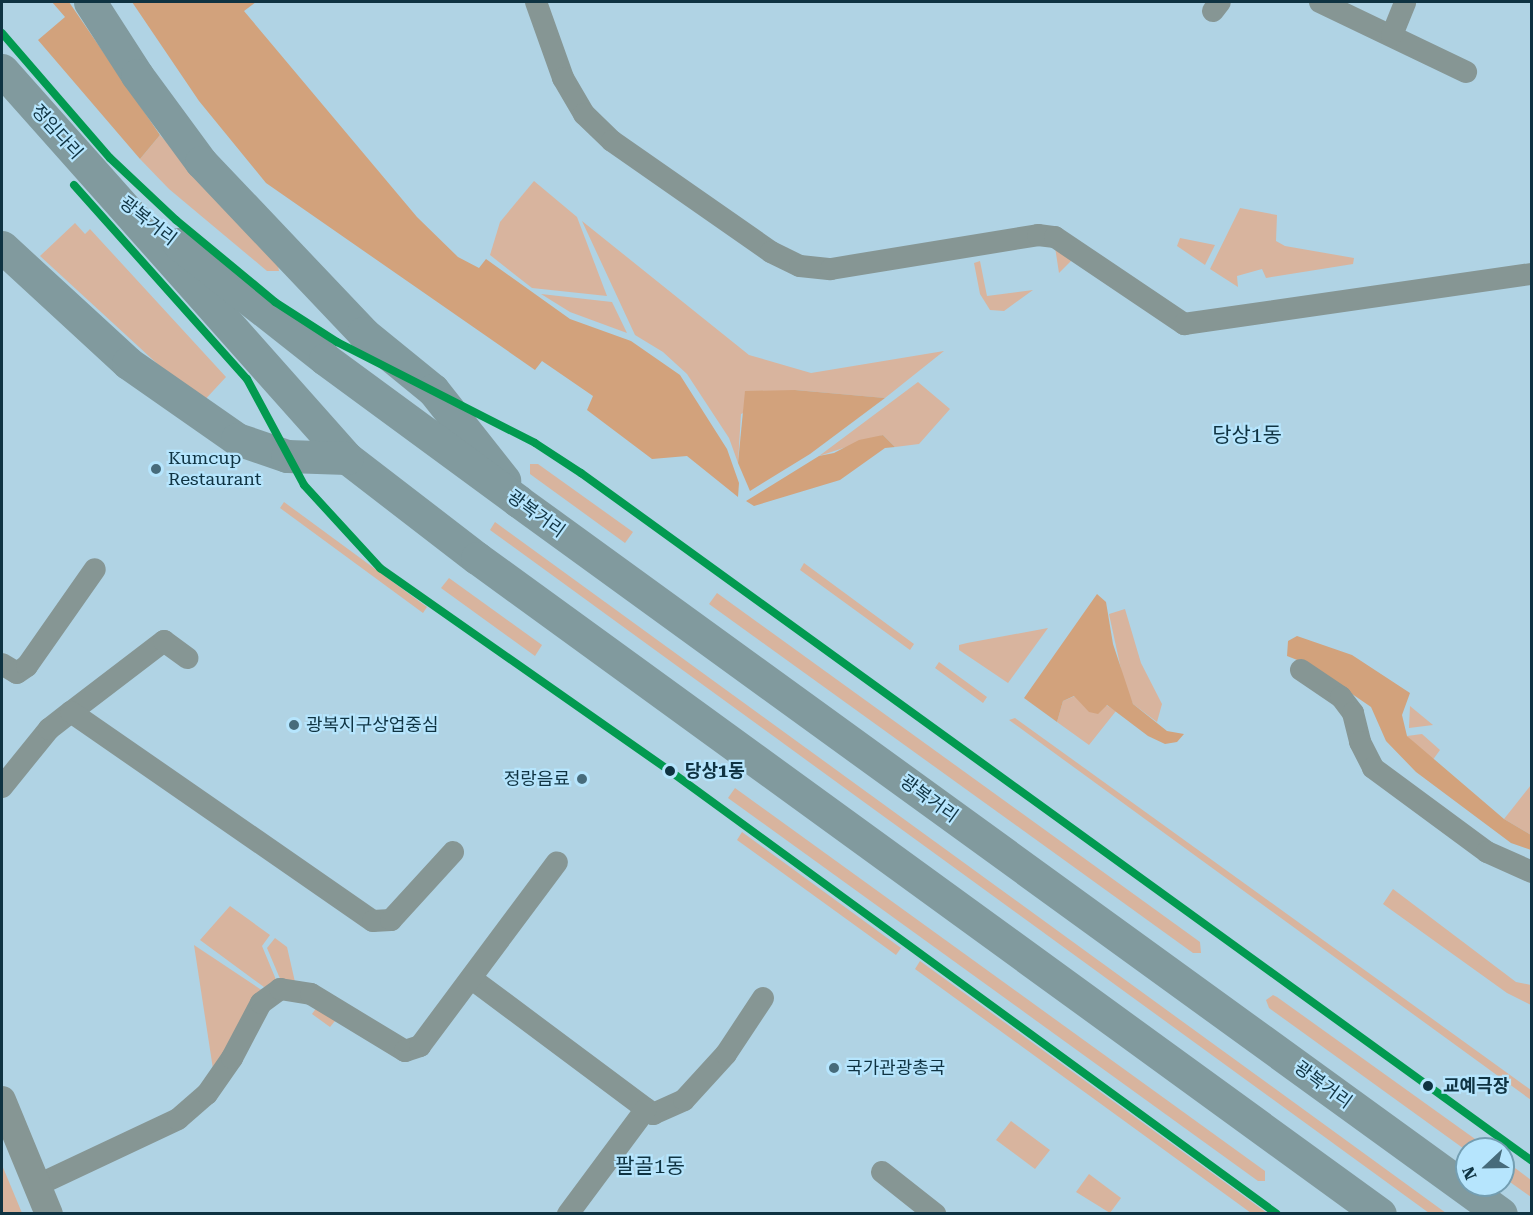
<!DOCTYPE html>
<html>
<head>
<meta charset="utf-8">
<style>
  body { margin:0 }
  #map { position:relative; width:1533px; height:1215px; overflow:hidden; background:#b0d3e4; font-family:"Roboto Serif","Noto Sans KR",serif }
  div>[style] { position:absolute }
  .green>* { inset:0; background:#d8b49e }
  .forest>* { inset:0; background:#d2a27c }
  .minor>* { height:22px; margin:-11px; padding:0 11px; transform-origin:11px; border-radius:11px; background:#869694 }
  .tertiary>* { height:28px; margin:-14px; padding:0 14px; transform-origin:14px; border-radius:14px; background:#869694 }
  .trunk>* { height:33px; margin:-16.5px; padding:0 16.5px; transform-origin:16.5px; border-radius:16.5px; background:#819a9e }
  .tram-1>* { height:8px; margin:-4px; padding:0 4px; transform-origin:4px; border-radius:4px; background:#029a50 }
  .dots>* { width:16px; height:16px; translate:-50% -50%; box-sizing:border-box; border:3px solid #b6e5fd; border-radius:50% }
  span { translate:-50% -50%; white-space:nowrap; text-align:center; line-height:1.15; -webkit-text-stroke:4.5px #b6e5fd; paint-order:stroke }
  .street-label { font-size:18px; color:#0f3342 }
  .poi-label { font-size:18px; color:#0f3342 }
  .left { translate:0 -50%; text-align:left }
  .right { translate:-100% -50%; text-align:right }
  .stop-label { font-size:18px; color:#0f3342; font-weight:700 }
  .quarter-label { font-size:21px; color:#0f3342 }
  .frame { position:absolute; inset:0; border:3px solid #0f3342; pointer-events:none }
  .north { position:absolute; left:1455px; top:1137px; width:60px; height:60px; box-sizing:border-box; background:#b6e5fd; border:2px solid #739eb2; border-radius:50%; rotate:248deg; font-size:16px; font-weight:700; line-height:24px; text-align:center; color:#0f3342 }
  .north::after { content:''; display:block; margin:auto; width:21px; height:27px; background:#476b7b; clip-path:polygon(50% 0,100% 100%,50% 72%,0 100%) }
</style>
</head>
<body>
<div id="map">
  <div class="green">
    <div style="clip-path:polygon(160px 135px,277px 261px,279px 271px,267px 271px,169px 189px,140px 159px)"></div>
    <div style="clip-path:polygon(534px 181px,577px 217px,607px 296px,532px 288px,490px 255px,500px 222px)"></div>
    <div style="clip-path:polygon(1240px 208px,1277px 215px,1276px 241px,1285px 246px,1354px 258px,1353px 264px,1266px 278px,1262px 269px,1237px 276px,1238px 287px,1210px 269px)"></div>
    <div style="clip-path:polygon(582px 221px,749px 355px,811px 373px,944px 351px,885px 398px,795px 390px,741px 414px,738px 463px,729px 438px,687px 374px,663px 352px,635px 335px)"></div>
    <div style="clip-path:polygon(75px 223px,85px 234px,90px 229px,226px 377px,201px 404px,40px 256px)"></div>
    <div style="clip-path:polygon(1180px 238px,1215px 245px,1205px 265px,1177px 246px)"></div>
    <div style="clip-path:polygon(1055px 247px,1073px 259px,1059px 273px)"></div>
    <div style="clip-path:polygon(980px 261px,987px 296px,1033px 290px,1004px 311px,990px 310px,980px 294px,974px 263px)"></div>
    <div style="clip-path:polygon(541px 294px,612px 302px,627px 333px,570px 312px)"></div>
    <div style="clip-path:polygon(918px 382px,950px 409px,919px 444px,895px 447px,883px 435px,819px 456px)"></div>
    <div style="clip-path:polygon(530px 464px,538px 464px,633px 532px,625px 543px,530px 474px)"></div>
    <div style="clip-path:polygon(284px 502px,427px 607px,423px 613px,280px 508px)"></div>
    <div style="clip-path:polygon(495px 522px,1446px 1213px,1429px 1213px,490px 530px)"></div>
    <div style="clip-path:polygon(804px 563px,914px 644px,910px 650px,800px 570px)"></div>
    <div style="clip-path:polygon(449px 578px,542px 645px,535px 656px,441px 588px)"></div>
    <div style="clip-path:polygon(717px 593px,1200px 942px,1201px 953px,1193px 953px,709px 604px)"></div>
    <div style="clip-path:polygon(1125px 609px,1141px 663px,1162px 704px,1157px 722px,1133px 704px,1124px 683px,1109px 614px)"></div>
    <div style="clip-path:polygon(1048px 628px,1008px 683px,959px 650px,959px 645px,967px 643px)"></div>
    <div style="clip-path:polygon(939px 662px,987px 697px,983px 703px,935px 668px)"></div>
    <div style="clip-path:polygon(1075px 696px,1090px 712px,1106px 705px,1116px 711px,1089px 745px,1057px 722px,1063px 701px)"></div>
    <div style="clip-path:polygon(1410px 706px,1433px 725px,1409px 728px)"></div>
    <div style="clip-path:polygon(1015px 718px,1531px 1090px,1531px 1100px,1009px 720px)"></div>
    <div style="clip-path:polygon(1422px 734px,1440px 750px,1432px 761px,1407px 736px)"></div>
    <div style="clip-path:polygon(1531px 785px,1531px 835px,1504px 819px)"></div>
    <div style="clip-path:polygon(735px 788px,1265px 1171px,1265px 1181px,1258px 1181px,728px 798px)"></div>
    <div style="clip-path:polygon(742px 832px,901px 948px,896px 955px,737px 840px)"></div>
    <div style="clip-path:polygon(1393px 889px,1516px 982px,1531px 985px,1531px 1005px,1507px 993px,1383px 904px)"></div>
    <div style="clip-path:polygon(230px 906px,270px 935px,262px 946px,277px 982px,264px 987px,200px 940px)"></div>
    <div style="clip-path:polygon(275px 938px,287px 947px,295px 982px,281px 981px,267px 948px)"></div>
    <div style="clip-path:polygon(194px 945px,263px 991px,213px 1069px)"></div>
    <div style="clip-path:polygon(920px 961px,1267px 1213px,1251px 1213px,915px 969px)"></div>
    <div style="clip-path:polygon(1273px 995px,1277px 997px,1489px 1149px,1467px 1151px,1269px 1008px,1266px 1000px)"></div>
    <div style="clip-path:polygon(317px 1007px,335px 1021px,330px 1027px,312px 1014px)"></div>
    <div style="clip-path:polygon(1011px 1121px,1050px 1150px,1035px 1169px,996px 1140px)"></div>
    <div style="clip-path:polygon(1503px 1159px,1531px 1180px,1531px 1197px,1503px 1177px)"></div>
    <div style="clip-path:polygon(2px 1165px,22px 1213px,2px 1213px)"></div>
    <div style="clip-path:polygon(1089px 1174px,1121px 1198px,1110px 1213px,1076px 1192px)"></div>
  </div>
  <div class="forest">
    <div style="clip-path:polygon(52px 2px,69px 2px,160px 135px,140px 159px,38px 40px,65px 17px)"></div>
    <div style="clip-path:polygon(132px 2px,256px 2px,244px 11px,417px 217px,458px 257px,479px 268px,486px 259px,570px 319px,631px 341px,680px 375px,727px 449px,739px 483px,738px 497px,687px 456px,652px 459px,587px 410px,593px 396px,542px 361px,535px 370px,266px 183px,199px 101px)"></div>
    <div style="clip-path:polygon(795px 390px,885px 398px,810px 454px,750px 491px,738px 463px,745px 391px)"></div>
    <div style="clip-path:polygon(883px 435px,895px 447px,885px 448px,840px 480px,754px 506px,746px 501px,819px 456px,834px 453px,859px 440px)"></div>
    <div style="clip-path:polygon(1097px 594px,1106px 602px,1113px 644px,1133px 704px,1167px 731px,1184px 734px,1177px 742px,1165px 744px,1148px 736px,1107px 705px,1098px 714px,1089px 712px,1074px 696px,1063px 701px,1057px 722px,1024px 698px)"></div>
    <div style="clip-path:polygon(1297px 636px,1352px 655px,1410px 693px,1402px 715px,1407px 736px,1504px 819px,1531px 835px,1531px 850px,1511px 843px,1416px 772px,1386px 741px,1371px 707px,1310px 665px,1287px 656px,1288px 641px)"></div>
  </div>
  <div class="minor">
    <div style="left:536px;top:2px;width:81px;rotate:70.4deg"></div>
    <div style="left:563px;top:78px;width:42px;rotate:59.7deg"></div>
    <div style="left:584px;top:114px;width:39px;rotate:44deg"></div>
    <div style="left:612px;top:141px;width:194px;rotate:34.9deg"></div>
    <div style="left:771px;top:252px;width:32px;rotate:26deg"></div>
    <div style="left:800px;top:266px;width:31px;rotate:6deg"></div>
    <div style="left:831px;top:269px;width:210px;rotate:-9.3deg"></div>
    <div style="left:1038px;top:235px;width:17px;rotate:7deg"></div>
    <div style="left:1055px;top:237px;width:156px;rotate:34deg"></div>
    <div style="left:1184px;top:324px;width:352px;rotate:-8.2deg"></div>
    <div style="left:1320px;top:2px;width:162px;rotate:25.6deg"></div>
    <div style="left:1213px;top:11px;width:11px;rotate:-52deg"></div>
    <div style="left:1392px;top:35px;width:35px;rotate:-68deg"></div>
    <div style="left:2px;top:664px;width:17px;rotate:31deg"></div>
    <div style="left:17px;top:673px;width:12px;rotate:-35deg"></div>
    <div style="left:27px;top:666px;width:118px;rotate:-55deg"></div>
    <div style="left:1301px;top:670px;width:48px;rotate:34deg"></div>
    <div style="left:1341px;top:697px;width:20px;rotate:53deg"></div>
    <div style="left:1353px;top:713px;width:30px;rotate:76deg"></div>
    <div style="left:1360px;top:742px;width:29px;rotate:63deg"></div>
    <div style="left:1373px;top:768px;width:142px;rotate:36.4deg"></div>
    <div style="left:1487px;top:852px;width:49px;rotate:24deg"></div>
    <div style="left:71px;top:712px;width:117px;rotate:-37.4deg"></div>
    <div style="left:164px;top:641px;width:29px;rotate:36deg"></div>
    <div style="left:2px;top:787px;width:75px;rotate:-51deg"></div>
    <div style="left:49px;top:729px;width:28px;rotate:-38deg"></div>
    <div style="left:71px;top:712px;width:367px;rotate:34.7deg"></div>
    <div style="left:373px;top:921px;width:18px;rotate:-3deg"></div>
    <div style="left:391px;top:920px;width:92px;rotate:-47.6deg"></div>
    <div style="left:472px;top:979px;width:226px;rotate:36.7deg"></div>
    <div style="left:653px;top:1114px;width:34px;rotate:-24deg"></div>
    <div style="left:684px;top:1100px;width:62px;rotate:-47.6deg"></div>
    <div style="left:726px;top:1054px;width:67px;rotate:-56.5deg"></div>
    <div style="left:882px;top:1172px;width:68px;rotate:38.4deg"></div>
    <div style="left:38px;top:1185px;width:155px;rotate:-25.2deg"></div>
    <div style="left:178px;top:1119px;width:38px;rotate:-41deg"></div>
    <div style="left:207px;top:1094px;width:44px;rotate:-55.2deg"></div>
    <div style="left:232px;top:1058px;width:62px;rotate:-62.2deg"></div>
    <div style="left:261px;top:1003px;width:24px;rotate:-36deg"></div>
    <div style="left:280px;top:989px;width:31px;rotate:9deg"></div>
    <div style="left:311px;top:994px;width:110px;rotate:31.2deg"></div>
    <div style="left:405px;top:1051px;width:16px;rotate:-18deg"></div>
    <div style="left:420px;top:1046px;width:229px;rotate:-53.3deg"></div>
    <div style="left:568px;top:1214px;width:131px;rotate:-53.4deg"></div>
  </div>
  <div class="tertiary">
    <div style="left:2px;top:1100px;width:123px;rotate:67.6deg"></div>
  </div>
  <div class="trunk">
    <div style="left:90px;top:2px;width:87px;rotate:57.2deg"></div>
    <div style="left:137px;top:75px;width:108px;rotate:53.7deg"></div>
    <div style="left:201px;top:162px;width:236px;rotate:46.5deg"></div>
    <div style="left:363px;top:333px;width:90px;rotate:39.2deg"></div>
    <div style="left:433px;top:390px;width:115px;rotate:51.7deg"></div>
    <div style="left:2px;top:70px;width:519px;rotate:48.36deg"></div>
    <div style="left:347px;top:458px;width:164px;rotate:37.6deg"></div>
    <div style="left:477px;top:558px;width:1116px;rotate:36deg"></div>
    <div style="left:179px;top:244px;width:186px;rotate:38.2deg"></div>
    <div style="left:325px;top:359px;width:240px;rotate:36.3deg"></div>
    <div style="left:518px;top:501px;width:1214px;rotate:35.95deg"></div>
    <div style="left:2px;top:247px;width:171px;rotate:42.6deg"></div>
    <div style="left:128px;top:363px;width:133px;rotate:34.9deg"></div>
    <div style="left:237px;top:439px;width:53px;rotate:18.8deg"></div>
    <div style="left:287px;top:456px;width:60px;rotate:1.9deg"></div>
  </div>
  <div class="tram-1">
    <div style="left:2px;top:33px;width:165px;rotate:49.2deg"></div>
    <div style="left:110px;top:158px;width:91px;rotate:43.2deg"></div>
    <div style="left:176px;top:220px;width:129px;rotate:39.6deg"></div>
    <div style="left:275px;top:302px;width:74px;rotate:32.8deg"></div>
    <div style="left:337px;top:342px;width:222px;rotate:27deg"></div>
    <div style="left:535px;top:443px;width:55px;rotate:33.1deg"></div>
    <div style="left:581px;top:473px;width:1174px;rotate:35.88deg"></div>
    <div style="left:74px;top:185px;width:260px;rotate:48.3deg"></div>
    <div style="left:247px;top:379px;width:120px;rotate:61.7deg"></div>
    <div style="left:304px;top:485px;width:113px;rotate:47.5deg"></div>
    <div style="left:380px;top:568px;width:354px;rotate:35deg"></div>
    <div style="left:670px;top:771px;width:751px;rotate:36.12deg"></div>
  </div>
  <div class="dots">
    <div style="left:156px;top:469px;background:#476b7b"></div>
    <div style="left:294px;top:725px;background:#476b7b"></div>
    <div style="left:670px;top:771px;background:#0f3342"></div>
    <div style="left:582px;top:779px;background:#476b7b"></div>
    <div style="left:834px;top:1068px;background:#476b7b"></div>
    <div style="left:1428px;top:1086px;background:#0f3342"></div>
  </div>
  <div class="street-label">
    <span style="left:57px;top:132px;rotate:48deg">정임다리</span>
    <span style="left:148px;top:221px;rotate:38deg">광복거리</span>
    <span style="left:536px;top:514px;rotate:36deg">광복거리</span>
    <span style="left:929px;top:799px;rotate:36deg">광복거리</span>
    <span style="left:1323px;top:1085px;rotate:36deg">광복거리</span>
  </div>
  <div class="poi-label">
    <span class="left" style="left:168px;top:469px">Kumcup<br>Restaurant</span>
    <span class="left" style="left:306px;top:725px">광복지구상업중심</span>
    <span class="right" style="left:570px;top:779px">정랑음료</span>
    <span class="left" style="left:846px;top:1068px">국가관광총국</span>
  </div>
  <div class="stop-label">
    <span class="left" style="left:685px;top:771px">당상1동</span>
    <span class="left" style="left:1443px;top:1086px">교예극장</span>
  </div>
  <div class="quarter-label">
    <span style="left:1247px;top:435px">당상1동</span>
    <span style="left:650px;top:1166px">팔골1동</span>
  </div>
  <div class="frame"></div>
  <div class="north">N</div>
</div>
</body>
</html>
